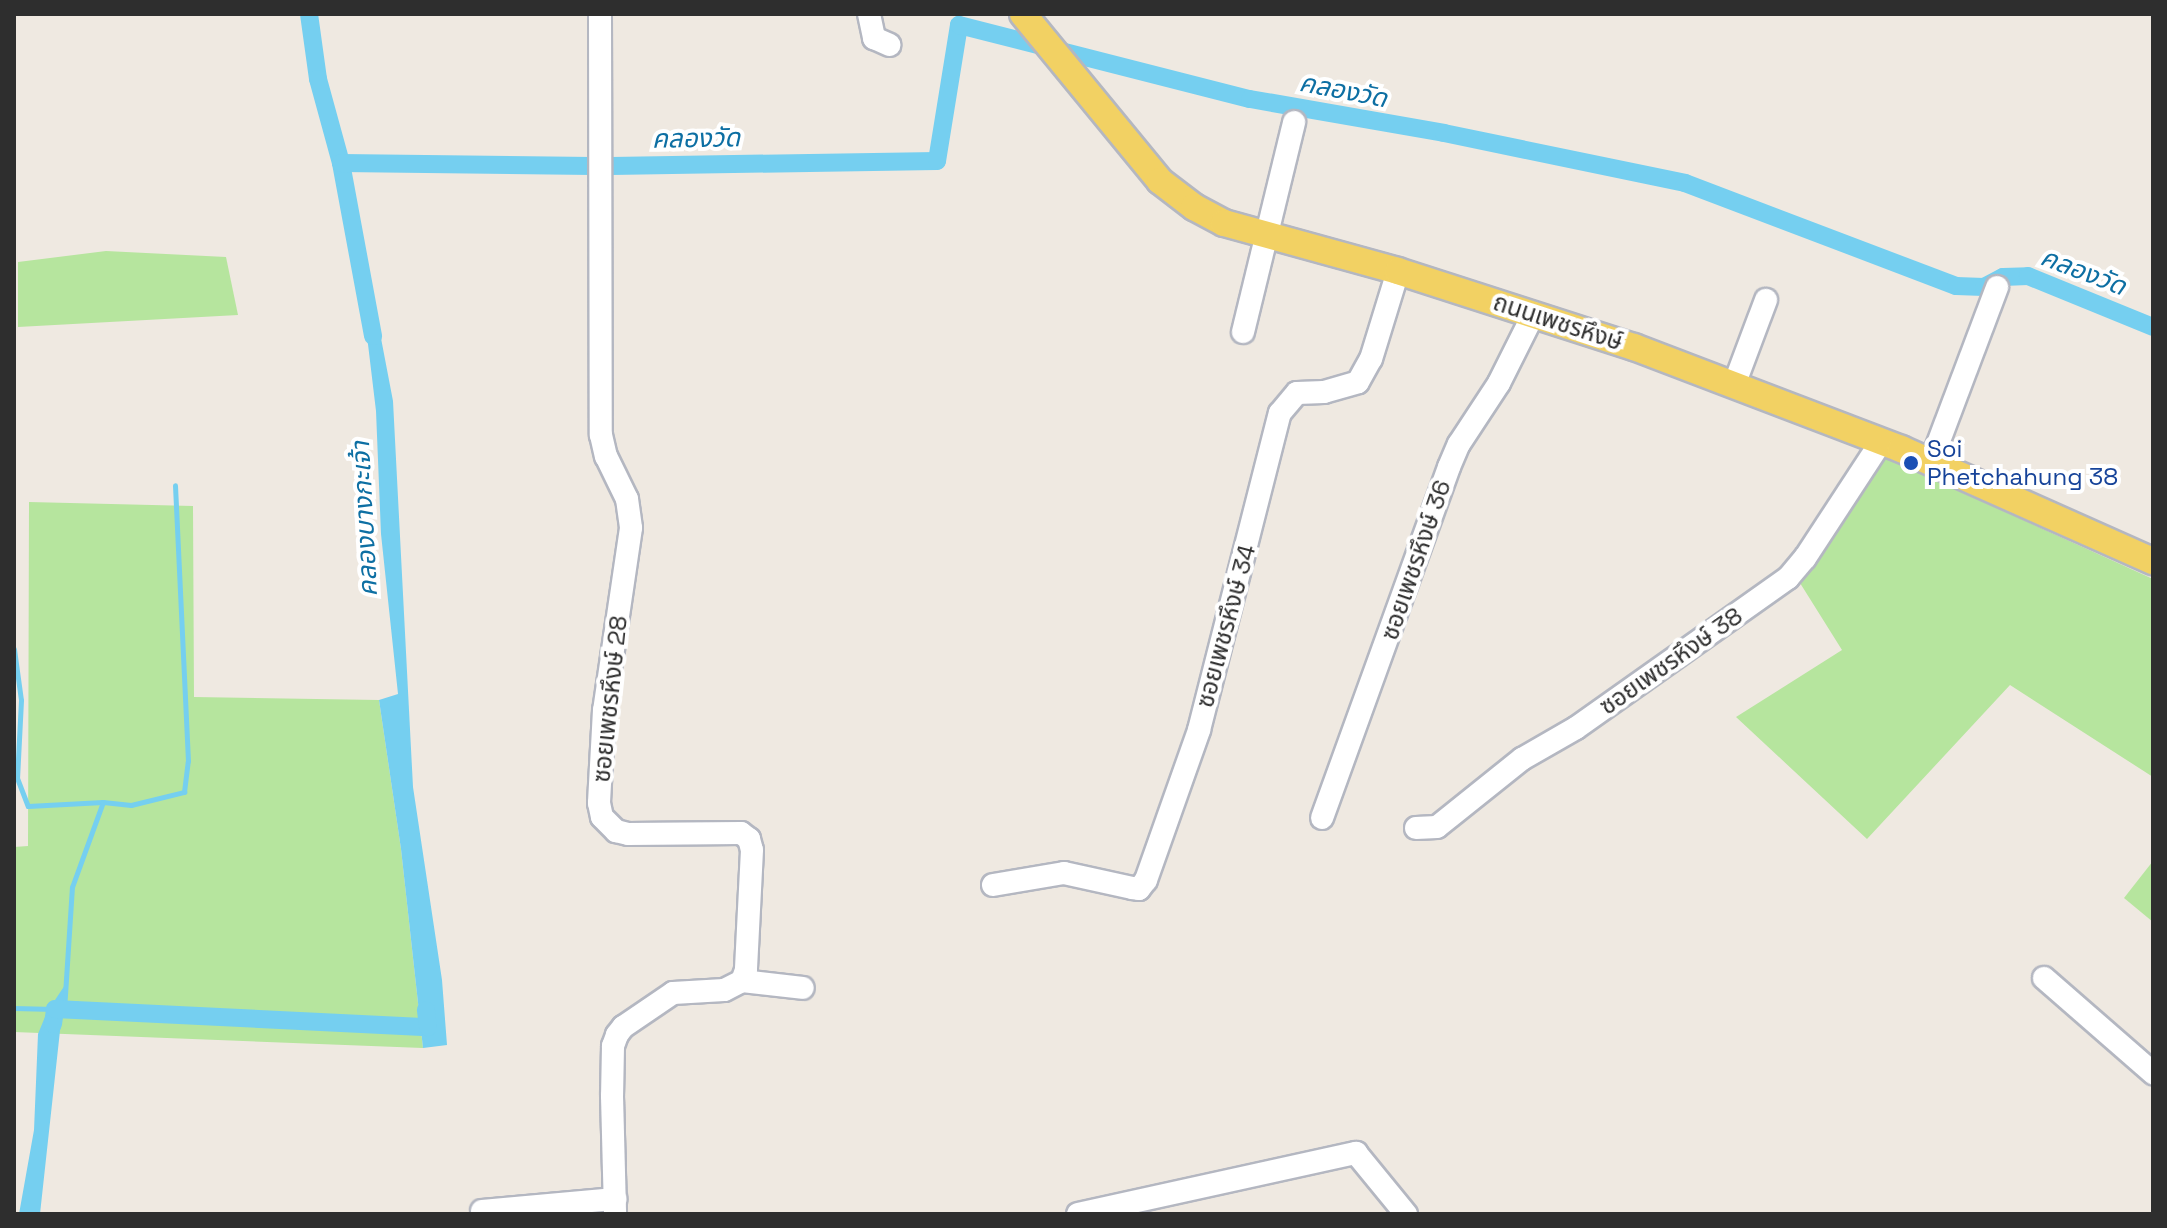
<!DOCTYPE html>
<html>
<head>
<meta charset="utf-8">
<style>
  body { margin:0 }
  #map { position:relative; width:2167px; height:1228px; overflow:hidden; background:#efe9e1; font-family:"Space Grotesk","Noto Sans Thai",sans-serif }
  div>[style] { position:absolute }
  .green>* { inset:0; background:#b6e59e }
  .water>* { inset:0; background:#75cff0 }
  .stream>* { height:5px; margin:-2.5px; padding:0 2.5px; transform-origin:2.5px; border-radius:2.5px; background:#75cff0 }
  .canal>* { height:18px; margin:-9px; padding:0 9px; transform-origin:9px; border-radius:9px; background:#75cff0 }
  .roads { filter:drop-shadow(2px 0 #b4b7c1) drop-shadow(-2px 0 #b4b7c1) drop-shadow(0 2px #b4b7c1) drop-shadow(0 -2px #b4b7c1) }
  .minor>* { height:22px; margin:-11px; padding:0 11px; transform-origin:11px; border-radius:11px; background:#fff }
  .major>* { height:26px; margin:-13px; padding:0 13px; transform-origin:13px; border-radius:13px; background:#f2d163 }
  .dots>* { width:22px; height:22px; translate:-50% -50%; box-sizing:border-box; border:4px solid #fff; border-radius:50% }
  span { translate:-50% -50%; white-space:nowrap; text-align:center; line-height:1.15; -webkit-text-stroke:8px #fff; paint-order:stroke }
  .street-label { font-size:24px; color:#2e2e2e }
  .transit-label { font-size:24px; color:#164399 }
  .left { translate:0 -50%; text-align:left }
  .water-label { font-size:26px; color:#0d6fa3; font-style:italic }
  .frame { position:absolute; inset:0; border:16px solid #2e2e2e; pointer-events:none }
</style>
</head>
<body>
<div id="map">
  <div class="green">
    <div style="clip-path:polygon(106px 251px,226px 257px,238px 315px,18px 327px,18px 262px)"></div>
    <div style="clip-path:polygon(1885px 457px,2153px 579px,2153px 777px,2010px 685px,1867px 839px,1736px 717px,1842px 650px,1800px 583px)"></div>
    <div style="clip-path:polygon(29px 502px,193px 506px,194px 697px,379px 700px,401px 849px,423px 1048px,14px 1032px,14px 847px,28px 846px)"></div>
    <div style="clip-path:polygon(2153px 861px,2153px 922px,2124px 898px)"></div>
  </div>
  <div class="water">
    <div style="clip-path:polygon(364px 311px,376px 312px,393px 401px,413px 787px,442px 980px,447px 1045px,423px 1048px,401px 849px,379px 700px,398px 694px,381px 534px,376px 411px)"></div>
    <div style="clip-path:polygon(65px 985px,40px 1214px,19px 1214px,34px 1130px,38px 1034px,47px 1012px)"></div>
  </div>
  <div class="stream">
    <div style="left:14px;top:649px;width:51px;rotate:82.2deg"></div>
    <div style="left:21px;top:700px;width:78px;rotate:92.9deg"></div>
    <div style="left:17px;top:778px;width:30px;rotate:69deg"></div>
    <div style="left:28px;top:806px;width:75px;rotate:-3.1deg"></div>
    <div style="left:14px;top:1008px;width:40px;rotate:1.4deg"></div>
    <div style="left:64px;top:1010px;width:123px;rotate:-86.3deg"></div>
    <div style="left:72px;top:887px;width:90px;rotate:-70deg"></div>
    <div style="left:103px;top:802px;width:28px;rotate:6deg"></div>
    <div style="left:131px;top:805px;width:55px;rotate:-13.8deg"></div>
    <div style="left:184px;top:792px;width:31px;rotate:-83deg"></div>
    <div style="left:188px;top:761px;width:276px;rotate:-92.7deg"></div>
  </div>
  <div class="canal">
    <div style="left:309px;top:14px;width:66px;rotate:82.1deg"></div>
    <div style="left:318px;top:79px;width:87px;rotate:74.7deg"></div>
    <div style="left:341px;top:163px;width:176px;rotate:79.5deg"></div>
    <div style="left:341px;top:163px;width:252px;rotate:0.7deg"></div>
    <div style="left:611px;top:166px;width:326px;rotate:-0.9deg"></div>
    <div style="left:937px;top:161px;width:138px;rotate:-80.8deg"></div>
    <div style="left:959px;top:25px;width:300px;rotate:14.3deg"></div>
    <div style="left:1250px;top:99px;width:197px;rotate:9.9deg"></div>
    <div style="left:1444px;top:133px;width:246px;rotate:11.7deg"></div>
    <div style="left:1685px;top:183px;width:290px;rotate:20.8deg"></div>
    <div style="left:1956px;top:286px;width:28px;rotate:2deg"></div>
    <div style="left:1984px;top:287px;width:21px;rotate:-28deg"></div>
    <div style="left:2003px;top:277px;width:25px;rotate:-2deg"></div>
    <div style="left:2028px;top:276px;width:135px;rotate:22.2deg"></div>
    <div style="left:53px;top:1024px;width:15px;rotate:-82deg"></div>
    <div style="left:55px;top:1009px;width:373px;rotate:2.8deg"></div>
    <div style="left:428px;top:1027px;width:17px;rotate:-97deg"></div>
  </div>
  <div class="roads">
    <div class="minor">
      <div style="left:600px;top:14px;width:421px;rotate:89.9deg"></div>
      <div style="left:601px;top:435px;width:22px;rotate:77deg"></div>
      <div style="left:606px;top:456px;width:48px;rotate:64deg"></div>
      <div style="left:627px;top:499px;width:29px;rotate:82deg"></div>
      <div style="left:631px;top:528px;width:184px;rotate:98.4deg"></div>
      <div style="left:604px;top:710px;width:93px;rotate:93.1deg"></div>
      <div style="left:599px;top:803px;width:14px;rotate:78deg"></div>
      <div style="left:602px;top:817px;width:20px;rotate:45deg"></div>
      <div style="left:616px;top:831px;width:12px;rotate:14deg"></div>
      <div style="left:628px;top:834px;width:113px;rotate:-0.5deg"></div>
      <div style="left:741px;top:833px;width:10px;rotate:37deg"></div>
      <div style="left:749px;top:839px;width:11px;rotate:75deg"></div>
      <div style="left:752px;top:850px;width:120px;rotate:92.9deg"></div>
      <div style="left:746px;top:970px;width:12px;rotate:110deg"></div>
      <div style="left:742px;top:981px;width:20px;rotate:153deg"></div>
      <div style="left:724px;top:990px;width:51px;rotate:176.6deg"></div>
      <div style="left:673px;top:993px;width:60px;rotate:145.8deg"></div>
      <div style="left:623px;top:1027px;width:10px;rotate:127deg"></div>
      <div style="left:617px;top:1035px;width:12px;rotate:110deg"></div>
      <div style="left:613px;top:1046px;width:50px;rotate:91.1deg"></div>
      <div style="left:612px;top:1096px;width:118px;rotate:88.5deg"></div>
      <div style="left:869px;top:14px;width:25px;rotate:78deg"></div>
      <div style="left:874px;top:38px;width:17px;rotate:24deg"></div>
      <div style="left:1243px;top:332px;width:216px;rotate:-76.3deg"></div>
      <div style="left:1734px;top:385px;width:91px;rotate:-69.4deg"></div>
      <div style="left:1931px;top:462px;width:187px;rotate:-69.3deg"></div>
      <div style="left:1322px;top:818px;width:373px;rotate:-70.1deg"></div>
      <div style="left:1449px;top:467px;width:25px;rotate:-67deg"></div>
      <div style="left:1459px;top:444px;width:73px;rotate:-56.7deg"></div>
      <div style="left:1499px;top:383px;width:78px;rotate:-63.4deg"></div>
      <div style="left:1416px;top:828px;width:21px;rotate:-3deg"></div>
      <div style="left:1437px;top:827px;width:109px;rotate:-38.7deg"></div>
      <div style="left:1522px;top:759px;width:62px;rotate:-29.9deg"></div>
      <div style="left:1576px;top:728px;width:260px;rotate:-35.3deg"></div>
      <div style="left:1788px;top:578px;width:26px;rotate:-50deg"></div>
      <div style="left:1805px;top:558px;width:139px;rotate:-56.8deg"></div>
      <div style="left:993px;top:885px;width:72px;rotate:-9.6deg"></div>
      <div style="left:1064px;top:873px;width:70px;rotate:12.4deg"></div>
      <div style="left:1132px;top:888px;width:7px;rotate:8deg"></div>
      <div style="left:1139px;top:889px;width:11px;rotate:-52deg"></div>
      <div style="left:1146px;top:880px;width:159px;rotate:-70.5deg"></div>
      <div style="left:1199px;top:730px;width:327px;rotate:-75.7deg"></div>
      <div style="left:1280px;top:413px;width:26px;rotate:-50deg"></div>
      <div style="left:1297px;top:393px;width:27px;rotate:-2deg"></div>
      <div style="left:1324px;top:392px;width:35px;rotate:-16deg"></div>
      <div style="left:1358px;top:382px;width:26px;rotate:-61deg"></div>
      <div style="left:1371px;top:359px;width:92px;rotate:-72.9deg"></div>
      <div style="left:2044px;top:978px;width:145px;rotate:41.1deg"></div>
      <div style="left:742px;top:981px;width:61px;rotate:6.5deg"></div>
      <div style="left:482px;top:1211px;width:134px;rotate:-5.2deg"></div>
      <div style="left:1078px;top:1214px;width:285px;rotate:-12.4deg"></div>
      <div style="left:1356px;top:1153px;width:79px;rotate:50.7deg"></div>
    </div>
    <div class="major">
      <div style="left:1023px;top:14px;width:216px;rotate:50.6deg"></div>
      <div style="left:1160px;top:181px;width:43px;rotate:37.4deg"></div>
      <div style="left:1194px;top:207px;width:34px;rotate:28deg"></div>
      <div style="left:1224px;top:223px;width:180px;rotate:15.4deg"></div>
      <div style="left:1398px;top:271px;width:248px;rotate:17.9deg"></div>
      <div style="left:1634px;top:347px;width:286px;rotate:20.9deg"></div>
      <div style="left:1901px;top:449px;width:276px;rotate:24deg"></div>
    </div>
  </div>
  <div class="dots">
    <div style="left:1911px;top:463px;background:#1a4fb4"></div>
  </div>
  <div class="street-label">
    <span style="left:1558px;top:322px;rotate:18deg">ถนนเพชรหึงษ์</span>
    <span style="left:1416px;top:560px;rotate:-71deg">ซอยเพชรหึงษ์ 36</span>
    <span style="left:1226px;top:626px;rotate:-75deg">ซอยเพชรหึงษ์ 34</span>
    <span style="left:1671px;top:661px;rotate:-35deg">ซอยเพชรหึงษ์ 38</span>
    <span style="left:610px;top:699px;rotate:-84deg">ซอยเพชรหึงษ์ 28</span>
  </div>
  <div class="transit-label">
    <span class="left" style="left:1927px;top:463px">Soi<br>Phetchahung 38</span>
  </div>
  <div class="water-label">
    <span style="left:1343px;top:91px;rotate:11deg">คลองวัด</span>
    <span style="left:696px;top:139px;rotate:-1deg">คลองวัด</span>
    <span style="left:2083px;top:272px;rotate:21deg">คลองวัด</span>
    <span style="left:365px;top:519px;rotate:-93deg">คลองบางกะเจ้า</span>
  </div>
  <div class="frame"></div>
</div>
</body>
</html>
